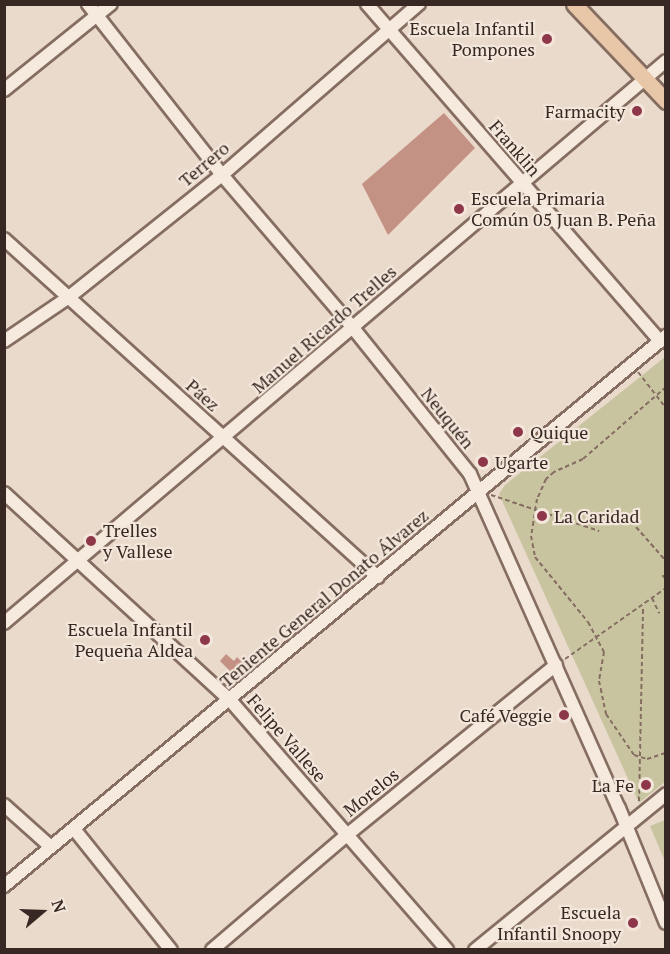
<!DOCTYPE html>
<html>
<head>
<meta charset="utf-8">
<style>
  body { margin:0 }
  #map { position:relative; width:670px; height:954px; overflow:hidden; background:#eadacb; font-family:"PT Serif",serif }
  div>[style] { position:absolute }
  .green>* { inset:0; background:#c8c4a0 }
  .building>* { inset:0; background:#c49285 }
  .path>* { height:2px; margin-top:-1px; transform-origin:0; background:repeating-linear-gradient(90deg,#856d61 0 4.5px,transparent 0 7.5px) }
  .roads { filter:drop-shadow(2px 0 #856d61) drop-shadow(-2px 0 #856d61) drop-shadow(0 2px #856d61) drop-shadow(0 -2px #856d61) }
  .minor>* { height:12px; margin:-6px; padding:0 6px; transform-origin:6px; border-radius:6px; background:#f6eade }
  .major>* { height:15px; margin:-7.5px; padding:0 7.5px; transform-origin:7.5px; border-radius:7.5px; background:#e8c7a8 }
  .dots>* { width:16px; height:16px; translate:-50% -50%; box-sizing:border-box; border:3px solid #f3e6da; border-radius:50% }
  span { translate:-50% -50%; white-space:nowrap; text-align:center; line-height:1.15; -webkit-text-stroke:4.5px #f3e6da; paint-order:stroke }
  .poi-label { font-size:18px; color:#382823 }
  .right { translate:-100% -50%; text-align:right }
  .left { translate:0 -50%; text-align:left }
  .street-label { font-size:18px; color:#382823 }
  .frame { position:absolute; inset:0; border:6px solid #382823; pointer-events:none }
  .north { position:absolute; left:12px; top:882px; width:60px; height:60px; -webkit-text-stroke:4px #f3e6da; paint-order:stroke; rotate:71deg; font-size:16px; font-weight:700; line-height:24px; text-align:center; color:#382823 }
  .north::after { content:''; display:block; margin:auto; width:21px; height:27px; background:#382823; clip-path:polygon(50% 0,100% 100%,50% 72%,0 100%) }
</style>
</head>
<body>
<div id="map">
  <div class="green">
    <div style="clip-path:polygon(665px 357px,665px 782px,639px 803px,499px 494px,505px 485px)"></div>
    <div style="clip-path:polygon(665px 820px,666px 859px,664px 859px,650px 826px)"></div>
  </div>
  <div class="building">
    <div style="clip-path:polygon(444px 113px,475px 148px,388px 235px,362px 184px)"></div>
    <div style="clip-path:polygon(226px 654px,234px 661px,237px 657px,246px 666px,237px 675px,233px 674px,220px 661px)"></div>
  </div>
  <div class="path">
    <div style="left:638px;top:372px;width:46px;rotate:52.1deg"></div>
    <div style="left:666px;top:387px;width:110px;rotate:139.1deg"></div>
    <div style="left:583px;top:459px;width:32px;rotate:156deg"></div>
    <div style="left:554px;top:472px;width:11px;rotate:139deg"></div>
    <div style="left:546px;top:479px;width:22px;rotate:114deg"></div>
    <div style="left:537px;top:499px;width:37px;rotate:99deg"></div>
    <div style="left:531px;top:536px;width:21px;rotate:79deg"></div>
    <div style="left:535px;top:557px;width:84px;rotate:50.8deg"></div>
    <div style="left:588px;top:622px;width:34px;rotate:62deg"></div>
    <div style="left:604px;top:652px;width:29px;rotate:100deg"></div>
    <div style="left:599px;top:681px;width:34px;rotate:78deg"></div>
    <div style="left:606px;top:714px;width:50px;rotate:55.7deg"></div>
    <div style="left:634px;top:755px;width:14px;rotate:17deg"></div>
    <div style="left:647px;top:759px;width:20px;rotate:-18deg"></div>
    <div style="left:491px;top:495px;width:114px;rotate:18.4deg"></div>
    <div style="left:636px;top:527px;width:45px;rotate:48.6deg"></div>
    <div style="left:662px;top:575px;width:6px;rotate:45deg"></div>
    <div style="left:652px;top:598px;width:17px;rotate:65deg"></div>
    <div style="left:565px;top:659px;width:123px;rotate:-35.1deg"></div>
    <div style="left:639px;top:801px;width:195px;rotate:-88.8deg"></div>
  </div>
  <div class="roads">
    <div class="minor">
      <div style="left:88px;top:4px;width:217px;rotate:51.9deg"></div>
      <div style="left:222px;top:175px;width:201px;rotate:49.4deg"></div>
      <div style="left:353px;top:328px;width:187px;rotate:51.3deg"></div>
      <div style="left:470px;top:474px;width:366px;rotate:66deg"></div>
      <div style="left:619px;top:808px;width:124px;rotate:67.8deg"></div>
      <div style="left:367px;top:4px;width:447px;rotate:49deg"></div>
      <div style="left:4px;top:90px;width:137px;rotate:-38.8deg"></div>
      <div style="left:4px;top:239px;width:504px;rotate:42.11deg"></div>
      <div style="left:4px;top:341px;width:78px;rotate:-34.1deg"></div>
      <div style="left:69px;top:297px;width:196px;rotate:-38.6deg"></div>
      <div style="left:222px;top:175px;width:261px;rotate:-41deg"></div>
      <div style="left:4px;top:493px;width:306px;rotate:42.5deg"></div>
      <div style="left:230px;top:700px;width:331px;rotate:49deg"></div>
      <div style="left:4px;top:623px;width:868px;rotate:-40.33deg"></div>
      <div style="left:4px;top:805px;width:63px;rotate:41.8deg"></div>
      <div style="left:74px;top:829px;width:155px;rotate:51.3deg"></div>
      <div style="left:4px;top:886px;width:861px;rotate:-39.72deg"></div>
      <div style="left:212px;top:950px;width:179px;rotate:-40.5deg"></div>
      <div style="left:348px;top:834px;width:268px;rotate:-39.1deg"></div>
      <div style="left:475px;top:950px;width:247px;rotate:-39.2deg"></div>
    </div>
    <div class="major">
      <div style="left:574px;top:4px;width:134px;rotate:46.5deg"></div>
    </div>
  </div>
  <div class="dots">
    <div style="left:547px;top:39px;background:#8e374a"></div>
    <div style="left:637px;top:111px;background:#8e374a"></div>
    <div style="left:459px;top:209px;background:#8e374a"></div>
    <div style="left:518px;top:432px;background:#8e374a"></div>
    <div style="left:483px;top:462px;background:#8e374a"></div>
    <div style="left:542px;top:516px;background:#8e374a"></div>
    <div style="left:91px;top:541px;background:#8e374a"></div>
    <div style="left:205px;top:640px;background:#8e374a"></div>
    <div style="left:564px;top:715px;background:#8e374a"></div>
    <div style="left:646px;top:785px;background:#8e374a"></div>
    <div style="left:633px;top:923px;background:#8e374a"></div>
  </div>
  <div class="poi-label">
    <span class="right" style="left:535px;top:39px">Escuela Infantil<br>Pompones</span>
    <span class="right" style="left:625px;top:111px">Farmacity</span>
    <span class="left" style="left:471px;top:209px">Escuela Primaria<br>Común 05 Juan B. Peña</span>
    <span class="left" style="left:530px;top:432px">Quique</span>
    <span class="left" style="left:495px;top:462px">Ugarte</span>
    <span class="left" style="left:554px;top:516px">La Caridad</span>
    <span class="left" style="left:103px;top:541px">Trelles<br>y Vallese</span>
    <span class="right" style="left:193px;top:640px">Escuela Infantil<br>Pequeña Aldea</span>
    <span class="right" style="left:552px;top:715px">Café Veggie</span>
    <span class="right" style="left:634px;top:785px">La Fe</span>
    <span class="right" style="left:621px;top:923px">Escuela<br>Infantil Snoopy</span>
  </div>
  <div class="street-label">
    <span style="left:515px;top:148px;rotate:49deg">Franklin</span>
    <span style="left:204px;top:164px;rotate:-40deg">Terrero</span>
    <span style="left:324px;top:329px;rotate:-41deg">Manuel Ricardo Trelles</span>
    <span style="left:203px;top:395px;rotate:42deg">Páez</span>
    <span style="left:448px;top:418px;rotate:51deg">Neuquén</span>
    <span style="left:324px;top:598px;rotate:-40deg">Teniente General Donato Álvarez</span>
    <span style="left:287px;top:738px;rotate:49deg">Felipe Vallese</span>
    <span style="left:371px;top:792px;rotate:-39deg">Morelos</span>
  </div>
  <div class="frame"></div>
  <div class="north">N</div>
</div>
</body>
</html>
